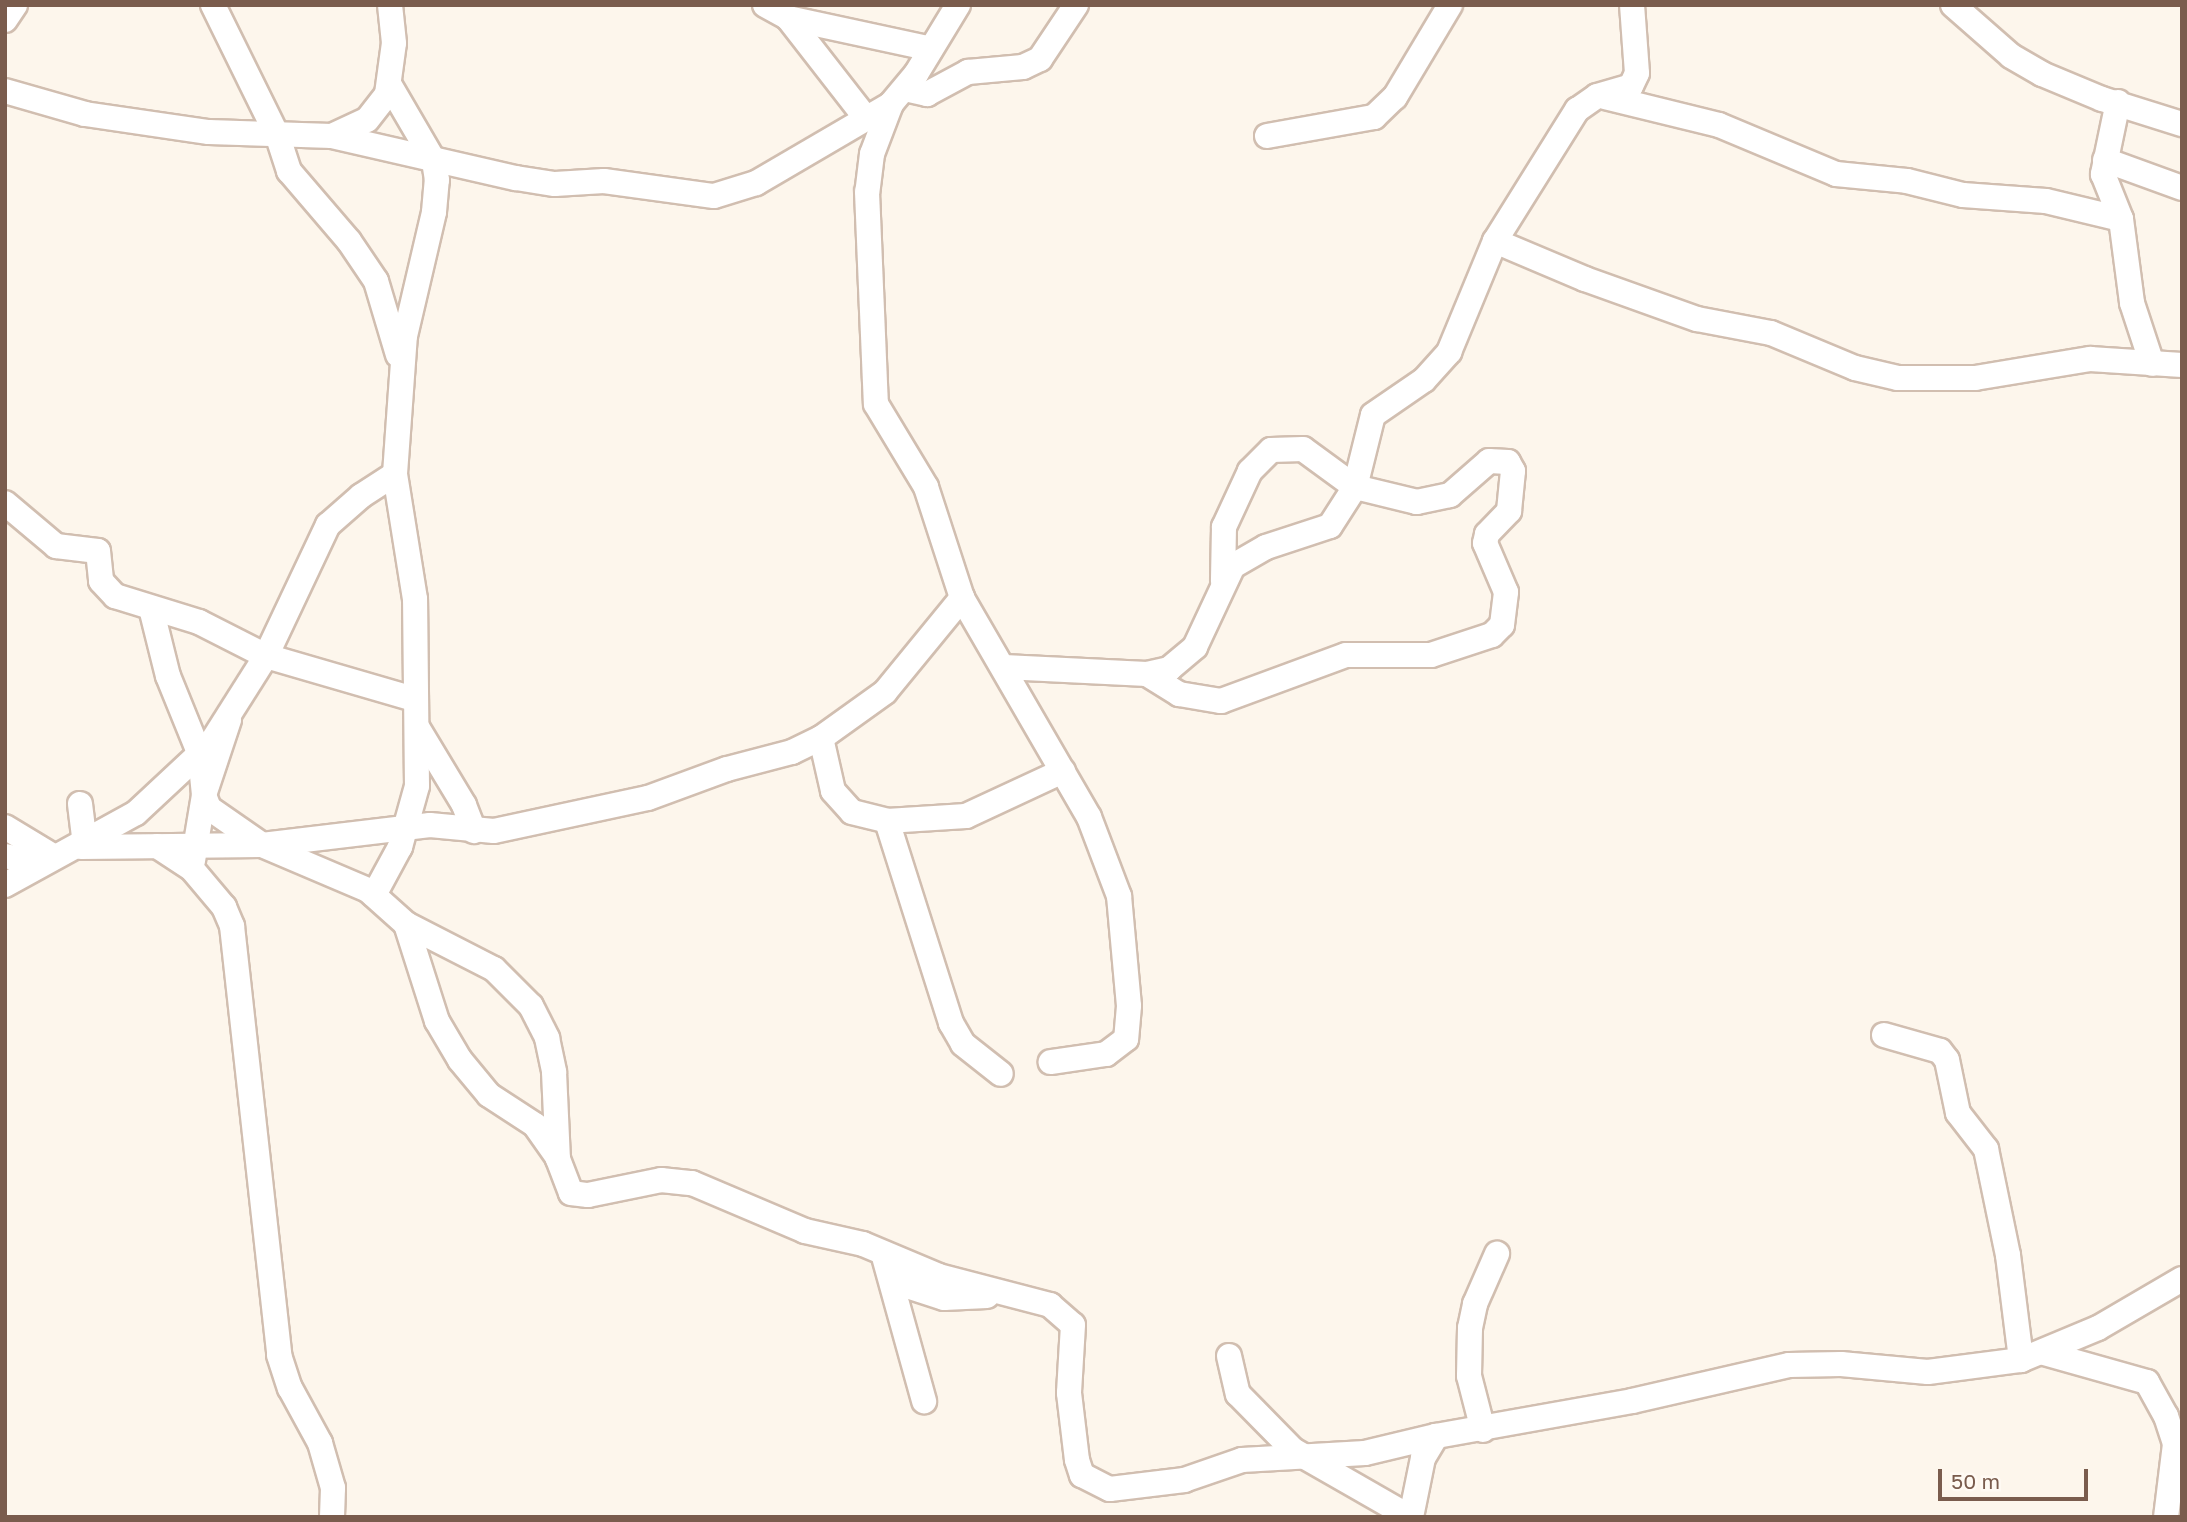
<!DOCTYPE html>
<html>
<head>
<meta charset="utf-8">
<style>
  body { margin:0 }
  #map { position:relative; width:2187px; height:1522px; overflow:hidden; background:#fdf6ec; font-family:"Golos Text",sans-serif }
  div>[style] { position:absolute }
  .roads { filter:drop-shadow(2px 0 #d1beb0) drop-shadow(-2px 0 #d1beb0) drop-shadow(0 2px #d1beb0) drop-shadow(0 -2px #d1beb0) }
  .street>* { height:24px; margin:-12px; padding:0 12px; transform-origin:12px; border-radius:12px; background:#fff }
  span { translate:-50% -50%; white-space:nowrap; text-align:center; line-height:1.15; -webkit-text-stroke:5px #fffaf3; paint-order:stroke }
  .frame { position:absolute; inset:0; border:7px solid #7a5c4d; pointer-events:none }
  .scale { position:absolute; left:1938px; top:1469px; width:150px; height:32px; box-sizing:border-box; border:4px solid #7a5c4d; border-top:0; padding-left:9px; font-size:21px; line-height:24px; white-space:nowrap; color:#7a5c4d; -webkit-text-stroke:5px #fffaf3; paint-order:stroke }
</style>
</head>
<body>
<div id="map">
  <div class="roads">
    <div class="street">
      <div style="left:213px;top:5px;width:147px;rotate:63.8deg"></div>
      <div style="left:278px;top:137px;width:36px;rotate:72deg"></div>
      <div style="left:289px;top:171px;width:92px;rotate:49.4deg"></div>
      <div style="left:349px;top:241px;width:48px;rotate:56deg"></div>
      <div style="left:376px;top:281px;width:77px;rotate:73.4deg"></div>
      <div style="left:765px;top:5px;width:26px;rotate:29deg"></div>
      <div style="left:788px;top:18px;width:146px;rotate:12.2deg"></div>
      <div style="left:958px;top:5px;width:81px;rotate:121.3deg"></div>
      <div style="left:916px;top:74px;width:39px;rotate:130deg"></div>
      <div style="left:891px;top:104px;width:53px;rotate:110.8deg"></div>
      <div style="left:872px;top:154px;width:38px;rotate:97deg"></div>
      <div style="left:867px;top:192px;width:212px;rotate:87.6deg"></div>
      <div style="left:876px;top:404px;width:97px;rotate:58.9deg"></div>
      <div style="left:926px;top:487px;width:117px;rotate:72deg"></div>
      <div style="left:962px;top:598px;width:253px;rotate:59.9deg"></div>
      <div style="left:1089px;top:817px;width:85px;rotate:69.2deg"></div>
      <div style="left:1119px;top:896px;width:110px;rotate:84.8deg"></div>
      <div style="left:1129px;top:1006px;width:33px;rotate:95deg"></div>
      <div style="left:1126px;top:1039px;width:25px;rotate:143deg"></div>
      <div style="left:1106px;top:1054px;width:56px;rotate:171.7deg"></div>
      <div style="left:1953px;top:5px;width:77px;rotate:41.3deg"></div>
      <div style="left:2011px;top:56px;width:36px;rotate:30deg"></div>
      <div style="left:2042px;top:74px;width:65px;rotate:22.6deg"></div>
      <div style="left:2102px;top:99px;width:84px;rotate:17.4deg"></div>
      <div style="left:788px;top:18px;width:125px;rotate:52.1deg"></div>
      <div style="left:5px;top:20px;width:18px;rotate:-56deg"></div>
      <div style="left:905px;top:89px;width:23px;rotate:13deg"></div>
      <div style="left:927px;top:94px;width:47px;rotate:-28.2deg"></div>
      <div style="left:968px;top:72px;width:55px;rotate:-5.2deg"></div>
      <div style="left:1023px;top:67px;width:19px;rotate:-25deg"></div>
      <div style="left:1040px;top:59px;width:65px;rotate:-56.3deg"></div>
      <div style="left:5px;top:91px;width:83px;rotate:16deg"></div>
      <div style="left:85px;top:114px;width:125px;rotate:8.3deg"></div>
      <div style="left:209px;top:132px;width:123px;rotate:1.9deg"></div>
      <div style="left:332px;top:136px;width:38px;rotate:-25deg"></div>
      <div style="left:367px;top:120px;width:33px;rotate:-52deg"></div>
      <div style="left:387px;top:94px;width:51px;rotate:-82.2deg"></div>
      <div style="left:394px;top:43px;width:38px;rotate:-96deg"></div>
      <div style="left:1605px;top:97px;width:117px;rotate:13.8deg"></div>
      <div style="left:1719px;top:125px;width:127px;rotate:22.7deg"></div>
      <div style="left:1836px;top:174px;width:71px;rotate:5.6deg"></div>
      <div style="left:1907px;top:181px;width:58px;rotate:14deg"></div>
      <div style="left:1963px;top:195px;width:83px;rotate:4.1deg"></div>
      <div style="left:2046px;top:201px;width:77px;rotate:13.5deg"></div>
      <div style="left:2118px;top:102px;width:74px;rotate:101.8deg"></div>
      <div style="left:2103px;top:174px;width:48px;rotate:68.2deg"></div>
      <div style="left:2121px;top:219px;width:85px;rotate:82.5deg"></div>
      <div style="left:2132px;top:303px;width:64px;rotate:71.8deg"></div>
      <div style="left:332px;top:136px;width:189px;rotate:12.9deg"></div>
      <div style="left:516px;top:178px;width:39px;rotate:9deg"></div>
      <div style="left:555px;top:184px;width:49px;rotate:-3.5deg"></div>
      <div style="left:604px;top:181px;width:111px;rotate:7.8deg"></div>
      <div style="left:714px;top:196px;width:44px;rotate:-17.2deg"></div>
      <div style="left:756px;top:183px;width:156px;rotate:-30.3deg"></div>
      <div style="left:1267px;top:136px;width:109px;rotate:-10.1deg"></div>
      <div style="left:1374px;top:117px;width:29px;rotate:-44deg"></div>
      <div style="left:1395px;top:97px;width:107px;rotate:-59.1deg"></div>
      <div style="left:2105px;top:160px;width:82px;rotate:20deg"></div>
      <div style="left:1495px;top:241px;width:98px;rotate:22.9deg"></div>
      <div style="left:1585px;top:279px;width:119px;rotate:19.7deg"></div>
      <div style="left:1697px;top:319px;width:75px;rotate:10.7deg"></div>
      <div style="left:1771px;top:333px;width:91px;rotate:22.6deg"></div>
      <div style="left:1855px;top:368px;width:44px;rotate:13.1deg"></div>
      <div style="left:1898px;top:378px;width:77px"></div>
      <div style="left:1975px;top:378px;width:117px;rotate:-9.4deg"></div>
      <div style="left:2090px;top:359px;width:92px;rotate:3.7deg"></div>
      <div style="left:5px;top:503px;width:67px;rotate:40.1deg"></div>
      <div style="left:56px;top:546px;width:42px;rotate:6.8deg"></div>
      <div style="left:98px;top:551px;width:30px;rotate:84deg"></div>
      <div style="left:101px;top:581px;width:21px;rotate:47deg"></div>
      <div style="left:115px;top:596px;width:88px;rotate:17.2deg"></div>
      <div style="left:199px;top:622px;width:75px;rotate:26.9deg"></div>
      <div style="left:266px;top:656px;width:154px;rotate:16.2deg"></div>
      <div style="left:151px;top:608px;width:70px;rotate:76deg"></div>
      <div style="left:168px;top:676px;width:85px;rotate:67.9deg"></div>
      <div style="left:200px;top:755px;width:40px;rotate:84.3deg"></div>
      <div style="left:204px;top:795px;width:67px;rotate:99.5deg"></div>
      <div style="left:1004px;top:667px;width:143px;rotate:2.8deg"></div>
      <div style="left:1147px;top:674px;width:23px;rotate:-13deg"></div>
      <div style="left:1169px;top:669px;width:34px;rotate:-40deg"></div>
      <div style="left:1195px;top:647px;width:89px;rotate:-64.9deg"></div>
      <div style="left:1233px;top:566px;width:38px;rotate:-30deg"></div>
      <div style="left:1266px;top:547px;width:67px;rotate:-18.2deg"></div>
      <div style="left:1330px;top:526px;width:46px;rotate:-57.3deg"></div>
      <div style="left:1355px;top:487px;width:74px;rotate:-76deg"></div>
      <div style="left:1373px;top:415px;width:62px;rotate:-34.5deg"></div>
      <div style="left:1424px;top:380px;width:38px;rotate:-48deg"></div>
      <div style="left:1449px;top:352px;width:120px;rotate:-67.5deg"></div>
      <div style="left:1495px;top:241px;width:155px;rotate:-58deg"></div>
      <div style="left:1577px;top:110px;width:24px;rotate:-35deg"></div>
      <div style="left:1597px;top:96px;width:35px;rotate:-16deg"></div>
      <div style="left:1631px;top:86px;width:14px;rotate:-65deg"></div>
      <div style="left:1637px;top:73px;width:68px;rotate:-94.2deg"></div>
      <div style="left:1147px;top:674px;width:38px;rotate:32deg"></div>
      <div style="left:1179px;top:694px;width:43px;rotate:9.5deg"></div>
      <div style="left:1221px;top:701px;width:133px;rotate:-20.2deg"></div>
      <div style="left:1346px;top:655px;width:85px"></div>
      <div style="left:1431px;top:655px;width:64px;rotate:-18.2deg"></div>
      <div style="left:1492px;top:635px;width:14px;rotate:-45deg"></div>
      <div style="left:1502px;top:625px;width:33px;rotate:-83deg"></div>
      <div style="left:1506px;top:592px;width:53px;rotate:-113.2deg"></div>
      <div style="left:1485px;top:543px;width:9px;rotate:-77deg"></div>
      <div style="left:1487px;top:534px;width:32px;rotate:-46deg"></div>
      <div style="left:1509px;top:511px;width:40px;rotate:-84.3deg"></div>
      <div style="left:1513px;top:471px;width:10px;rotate:-119deg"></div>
      <div style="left:1508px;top:462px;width:19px;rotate:-177deg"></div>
      <div style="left:1489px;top:461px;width:52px;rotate:138.9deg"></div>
      <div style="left:1450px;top:495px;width:34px;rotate:168deg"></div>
      <div style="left:1417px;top:502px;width:64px;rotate:-166.4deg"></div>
      <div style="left:1355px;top:487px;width:64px;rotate:-143.8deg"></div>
      <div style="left:1303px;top:449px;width:32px;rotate:178deg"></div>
      <div style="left:1271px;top:450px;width:30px;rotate:135deg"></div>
      <div style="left:1250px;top:471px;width:62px;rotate:114.9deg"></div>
      <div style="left:1224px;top:527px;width:54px;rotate:91.1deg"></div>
      <div style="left:229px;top:720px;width:79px;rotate:108.4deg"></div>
      <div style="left:204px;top:795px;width:14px;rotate:69deg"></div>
      <div style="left:209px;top:808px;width:65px;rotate:34.9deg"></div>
      <div style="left:262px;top:845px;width:115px;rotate:23deg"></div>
      <div style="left:368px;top:890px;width:51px;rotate:41.8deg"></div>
      <div style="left:406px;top:924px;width:99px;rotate:27.1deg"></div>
      <div style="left:494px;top:969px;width:52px;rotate:45deg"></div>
      <div style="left:531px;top:1006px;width:36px;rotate:63deg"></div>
      <div style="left:547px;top:1038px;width:35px;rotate:78deg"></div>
      <div style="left:554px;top:1072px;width:87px;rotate:87.4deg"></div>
      <div style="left:558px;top:1159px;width:36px;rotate:69deg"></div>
      <div style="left:571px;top:1193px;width:17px;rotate:7deg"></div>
      <div style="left:588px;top:1195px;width:75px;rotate:-11.6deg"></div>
      <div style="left:661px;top:1180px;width:31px;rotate:6deg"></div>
      <div style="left:692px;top:1183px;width:123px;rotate:23deg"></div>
      <div style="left:805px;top:1231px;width:59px;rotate:12.6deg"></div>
      <div style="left:863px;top:1244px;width:82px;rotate:22.8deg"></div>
      <div style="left:939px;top:1276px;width:115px;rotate:14.6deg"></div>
      <div style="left:1050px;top:1305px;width:30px;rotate:41deg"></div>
      <div style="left:1073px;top:1325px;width:68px;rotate:93.4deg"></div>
      <div style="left:1069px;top:1393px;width:67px;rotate:83.2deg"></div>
      <div style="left:1077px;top:1460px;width:16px;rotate:72deg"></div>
      <div style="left:1082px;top:1475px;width:31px;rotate:27deg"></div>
      <div style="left:1110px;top:1489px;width:75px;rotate:-6.9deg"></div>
      <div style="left:1184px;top:1480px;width:61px;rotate:-19deg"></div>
      <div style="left:1242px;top:1460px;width:123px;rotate:-3.3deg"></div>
      <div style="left:1365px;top:1453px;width:73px;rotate:-13.5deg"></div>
      <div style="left:417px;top:727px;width:91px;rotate:58.9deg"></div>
      <div style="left:464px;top:805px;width:28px;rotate:69deg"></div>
      <div style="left:821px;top:738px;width:54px;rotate:77.2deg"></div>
      <div style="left:833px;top:791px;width:28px;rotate:48deg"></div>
      <div style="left:852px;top:812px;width:36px;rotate:14deg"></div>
      <div style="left:887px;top:821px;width:79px;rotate:-3.6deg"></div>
      <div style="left:966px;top:816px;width:107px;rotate:-24.9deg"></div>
      <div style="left:80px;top:804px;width:38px;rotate:83deg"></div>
      <div style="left:887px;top:821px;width:212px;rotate:72.4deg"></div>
      <div style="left:951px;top:1023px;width:24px;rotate:60deg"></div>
      <div style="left:963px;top:1044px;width:48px;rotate:38.3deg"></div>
      <div style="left:5px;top:827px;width:56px;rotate:31.1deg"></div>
      <div style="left:157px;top:846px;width:42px;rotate:33.3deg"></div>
      <div style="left:192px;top:869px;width:50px;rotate:49.9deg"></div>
      <div style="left:224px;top:907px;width:21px;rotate:67deg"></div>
      <div style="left:232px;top:926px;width:432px;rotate:83.7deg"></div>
      <div style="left:279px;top:1355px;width:35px;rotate:72deg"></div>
      <div style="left:290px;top:1388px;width:63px;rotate:61.4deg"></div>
      <div style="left:320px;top:1443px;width:47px;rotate:73.9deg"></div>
      <div style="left:333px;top:1488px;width:29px;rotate:92deg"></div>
      <div style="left:81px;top:847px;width:181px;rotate:-0.6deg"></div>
      <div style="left:262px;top:845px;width:169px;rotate:-6.8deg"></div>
      <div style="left:430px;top:825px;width:64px;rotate:5.4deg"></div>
      <div style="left:494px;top:831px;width:157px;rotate:-12.1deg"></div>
      <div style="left:648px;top:798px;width:84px;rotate:-20.2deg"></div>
      <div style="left:727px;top:769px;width:67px;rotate:-14.7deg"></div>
      <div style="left:792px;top:752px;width:32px;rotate:-26deg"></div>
      <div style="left:821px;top:738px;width:79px;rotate:-35.7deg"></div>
      <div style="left:885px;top:692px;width:122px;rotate:-50.7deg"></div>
      <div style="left:5px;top:856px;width:35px;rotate:12deg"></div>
      <div style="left:5px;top:885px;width:149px;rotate:-28.8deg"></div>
      <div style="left:136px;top:813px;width:103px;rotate:-43deg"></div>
      <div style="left:211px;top:743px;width:103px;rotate:-57.7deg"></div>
      <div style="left:266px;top:656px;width:145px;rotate:-64.7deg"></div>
      <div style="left:328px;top:525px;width:44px;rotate:-41.3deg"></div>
      <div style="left:361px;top:496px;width:40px;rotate:-32.9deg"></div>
      <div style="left:395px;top:474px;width:138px;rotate:-85.9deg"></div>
      <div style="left:405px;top:336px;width:127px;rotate:-76.8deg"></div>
      <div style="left:434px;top:212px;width:32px;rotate:-85deg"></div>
      <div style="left:437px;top:180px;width:19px;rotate:-99deg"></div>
      <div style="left:434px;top:161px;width:89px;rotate:-120.3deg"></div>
      <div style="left:374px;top:895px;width:55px;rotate:-61.6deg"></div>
      <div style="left:400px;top:847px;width:63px;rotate:-74.4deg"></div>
      <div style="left:417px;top:786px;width:187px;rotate:-90.6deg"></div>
      <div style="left:415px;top:599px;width:127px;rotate:-99.1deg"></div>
      <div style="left:406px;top:924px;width:102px;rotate:72.3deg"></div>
      <div style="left:437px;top:1021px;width:45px;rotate:59.5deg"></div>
      <div style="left:460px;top:1060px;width:45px;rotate:50.4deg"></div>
      <div style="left:489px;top:1095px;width:55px;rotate:33.1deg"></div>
      <div style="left:535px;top:1125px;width:39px;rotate:55deg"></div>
      <div style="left:1884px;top:1035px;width:58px;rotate:15.9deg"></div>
      <div style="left:1940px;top:1051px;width:11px;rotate:52deg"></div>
      <div style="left:1947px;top:1060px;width:54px;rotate:78.3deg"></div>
      <div style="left:1958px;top:1113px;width:46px;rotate:52.1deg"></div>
      <div style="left:1986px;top:1149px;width:108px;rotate:78.3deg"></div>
      <div style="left:2008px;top:1255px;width:106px;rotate:82.9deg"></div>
      <div style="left:883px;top:1253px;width:154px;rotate:74.5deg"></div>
      <div style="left:892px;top:1281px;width:55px;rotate:18.1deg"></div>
      <div style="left:944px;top:1298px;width:43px;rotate:-2.7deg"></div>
      <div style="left:2044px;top:1353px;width:107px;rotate:15.7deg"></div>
      <div style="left:2147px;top:1382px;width:39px;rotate:61deg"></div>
      <div style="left:2166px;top:1416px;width:29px;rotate:72deg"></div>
      <div style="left:2175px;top:1444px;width:74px;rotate:97deg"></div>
      <div style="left:1229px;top:1356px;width:39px;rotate:77deg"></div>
      <div style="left:1238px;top:1394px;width:78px;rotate:45.5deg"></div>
      <div style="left:1293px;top:1450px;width:135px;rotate:29.8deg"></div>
      <div style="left:1483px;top:1430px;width:56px;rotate:-104.5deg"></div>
      <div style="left:1469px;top:1376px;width:48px;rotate:-88.8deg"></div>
      <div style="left:1470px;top:1328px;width:25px;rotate:-78deg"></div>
      <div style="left:1475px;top:1304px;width:55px;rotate:-66.3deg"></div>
      <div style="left:1411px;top:1517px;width:60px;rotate:-78.5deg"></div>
      <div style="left:1423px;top:1458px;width:26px;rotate:-59deg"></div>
      <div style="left:1436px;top:1436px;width:199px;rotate:-10.1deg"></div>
      <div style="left:1632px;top:1401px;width:161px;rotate:-12.9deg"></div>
      <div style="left:1789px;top:1365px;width:52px;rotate:-1.1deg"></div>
      <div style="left:1841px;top:1364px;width:87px;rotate:5.3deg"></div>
      <div style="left:1928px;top:1372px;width:94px;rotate:-7.4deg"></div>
      <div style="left:2021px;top:1360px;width:83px;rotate:-22.6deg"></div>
      <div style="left:2098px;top:1328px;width:97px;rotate:-30.3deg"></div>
    </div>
  </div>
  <div class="frame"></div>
  <div class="scale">50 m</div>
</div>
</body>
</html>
